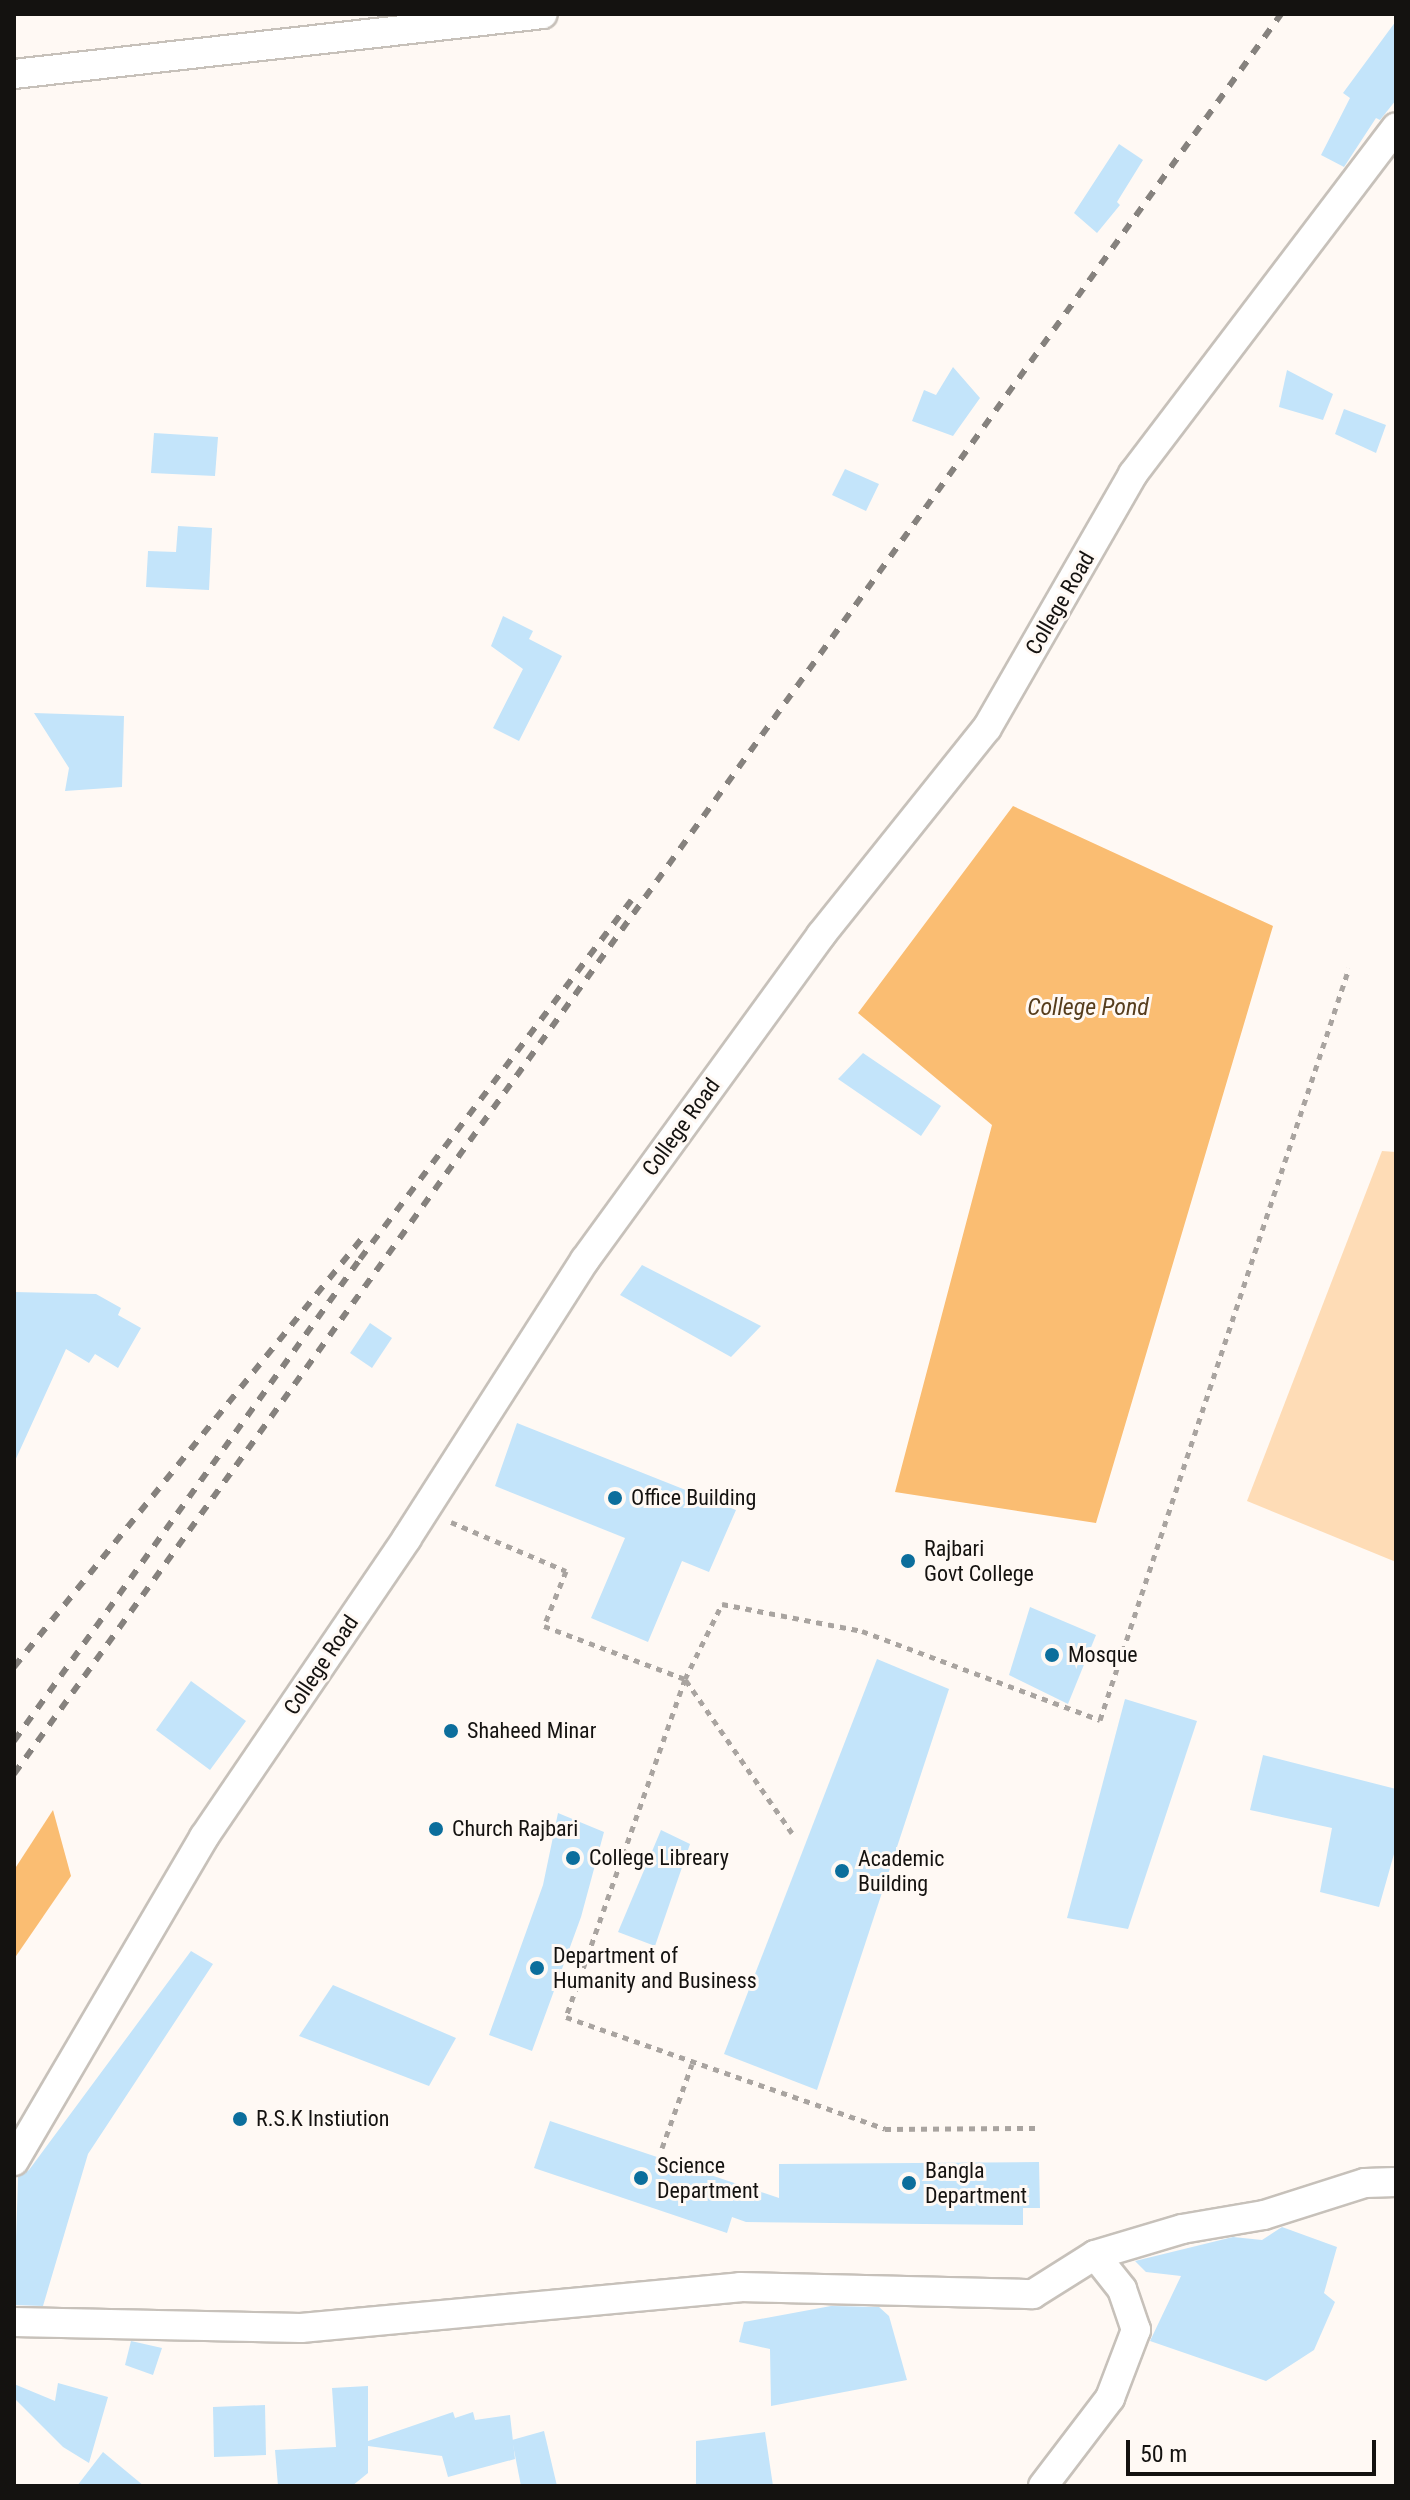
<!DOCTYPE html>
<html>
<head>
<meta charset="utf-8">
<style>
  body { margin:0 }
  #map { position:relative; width:1410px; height:2500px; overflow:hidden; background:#fff9f4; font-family:"Roboto Condensed",sans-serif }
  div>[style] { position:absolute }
  .green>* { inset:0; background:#fedcb6 }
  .water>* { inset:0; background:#fabd72 }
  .building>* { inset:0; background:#c3e4fa }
  .path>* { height:5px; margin-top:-2.5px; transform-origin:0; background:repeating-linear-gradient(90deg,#a9a4a0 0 6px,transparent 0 12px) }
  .roads { filter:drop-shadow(2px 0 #c7c1ba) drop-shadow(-2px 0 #c7c1ba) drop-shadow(0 2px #c7c1ba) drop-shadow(0 -2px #c7c1ba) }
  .minor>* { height:28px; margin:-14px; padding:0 14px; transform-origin:14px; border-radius:14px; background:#fff }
  .rail>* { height:6px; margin-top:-3px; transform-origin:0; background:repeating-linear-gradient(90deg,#86827e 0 10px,transparent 0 20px) }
  .dots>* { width:22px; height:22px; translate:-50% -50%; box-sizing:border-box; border:4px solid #fff9f4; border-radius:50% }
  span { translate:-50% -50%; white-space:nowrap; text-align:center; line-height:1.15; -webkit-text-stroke:6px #fff9f4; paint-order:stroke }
  .street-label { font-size:22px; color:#141210 }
  .poi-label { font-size:22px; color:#141210 }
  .left { translate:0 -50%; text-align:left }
  .water-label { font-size:24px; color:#563d1d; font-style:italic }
  .frame { position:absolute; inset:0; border:16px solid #141210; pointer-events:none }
  .scale { position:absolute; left:1126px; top:2440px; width:250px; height:36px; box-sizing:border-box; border:4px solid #141210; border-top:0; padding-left:10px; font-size:24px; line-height:28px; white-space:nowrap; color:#141210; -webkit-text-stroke:6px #fff9f4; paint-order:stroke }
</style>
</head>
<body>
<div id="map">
  <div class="green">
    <div style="clip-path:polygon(1382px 1151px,1396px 1152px,1396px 1562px,1247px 1501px)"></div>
  </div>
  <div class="water">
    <div style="clip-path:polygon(1013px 806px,1273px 926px,1096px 1523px,895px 1492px,992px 1125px,858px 1013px)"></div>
    <div style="clip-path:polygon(53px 1810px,71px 1876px,14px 1959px,14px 1870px)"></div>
  </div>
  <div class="building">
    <div style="clip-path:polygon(1396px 21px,1396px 100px,1380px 120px,1376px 118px,1344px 167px,1321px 155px,1350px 98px,1343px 93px)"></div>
    <div style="clip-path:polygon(1119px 144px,1143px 160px,1117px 202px,1120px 205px,1097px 233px,1074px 213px)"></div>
    <div style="clip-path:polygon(953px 367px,980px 398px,953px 436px,912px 421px,924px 390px,936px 395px)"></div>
    <div style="clip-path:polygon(1287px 370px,1333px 394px,1323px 420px,1279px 407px)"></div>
    <div style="clip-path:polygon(1344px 409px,1386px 425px,1376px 453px,1335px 434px)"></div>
    <div style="clip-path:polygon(154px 433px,218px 437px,215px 476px,151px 473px)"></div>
    <div style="clip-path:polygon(845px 469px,879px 484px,866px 511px,832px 495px)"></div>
    <div style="clip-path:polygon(178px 526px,212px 528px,209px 590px,146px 587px,148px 551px,176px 552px)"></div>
    <div style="clip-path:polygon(503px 616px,533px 631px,529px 639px,562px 656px,519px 741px,493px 728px,523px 669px,491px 646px)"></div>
    <div style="clip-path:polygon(34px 713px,124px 716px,122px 787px,65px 791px,69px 768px)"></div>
    <div style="clip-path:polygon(863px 1053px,941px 1106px,921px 1136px,838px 1079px)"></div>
    <div style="clip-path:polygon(642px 1265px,761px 1326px,731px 1357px,620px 1295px)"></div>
    <div style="clip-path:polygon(14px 1292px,96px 1294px,121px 1308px,118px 1315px,141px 1328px,118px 1368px,95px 1354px,89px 1363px,66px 1349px,14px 1463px)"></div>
    <div style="clip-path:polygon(370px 1323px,392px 1338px,372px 1368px,350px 1353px)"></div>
    <div style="clip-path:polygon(517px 1423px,736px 1510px,709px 1572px,682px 1561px,648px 1642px,591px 1618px,625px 1538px,495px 1486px)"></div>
    <div style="clip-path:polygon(1030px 1607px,1096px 1635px,1068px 1704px,1009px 1675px)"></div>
    <div style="clip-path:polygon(877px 1659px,949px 1689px,817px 2090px,724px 2054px)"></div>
    <div style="clip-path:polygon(191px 1681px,246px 1721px,210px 1770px,156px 1730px)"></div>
    <div style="clip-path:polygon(1125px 1699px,1197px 1721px,1128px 1929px,1067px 1918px)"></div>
    <div style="clip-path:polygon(1263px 1755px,1396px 1789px,1396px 1847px,1379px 1907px,1320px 1892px,1332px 1828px,1250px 1810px)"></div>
    <div style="clip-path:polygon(558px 1813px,604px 1832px,581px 1917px,532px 2051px,489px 2035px,543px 1885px)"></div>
    <div style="clip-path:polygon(661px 1830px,690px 1844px,655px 1946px,618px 1932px)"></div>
    <div style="clip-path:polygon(191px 1951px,213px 1964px,88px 2154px,43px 2306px,14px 2305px,18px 2177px,29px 2170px)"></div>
    <div style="clip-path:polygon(333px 1985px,456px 2038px,429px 2086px,299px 2036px)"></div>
    <div style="clip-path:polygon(550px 2121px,779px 2198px,779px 2164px,1039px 2162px,1040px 2208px,1023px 2208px,1023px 2225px,746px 2222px,732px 2217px,727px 2233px,534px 2168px)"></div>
    <div style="clip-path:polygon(1282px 2227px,1337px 2247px,1324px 2293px,1335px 2302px,1314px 2350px,1266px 2381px,1150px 2341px,1181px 2276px,1146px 2272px,1135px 2261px,1233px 2237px,1262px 2240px)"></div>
    <div style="clip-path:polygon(831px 2306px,879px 2307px,889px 2316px,907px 2380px,771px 2406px,770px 2349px,739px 2342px,744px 2322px)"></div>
    <div style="clip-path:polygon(131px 2341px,162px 2348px,153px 2375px,125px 2365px)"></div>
    <div style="clip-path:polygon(58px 2383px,108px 2397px,89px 2463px,63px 2447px,14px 2398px,14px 2384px,55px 2401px)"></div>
    <div style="clip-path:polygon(368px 2386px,368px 2441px,453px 2412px,455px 2418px,473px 2412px,475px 2420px,510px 2415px,515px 2459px,448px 2477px,442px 2456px,368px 2446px,368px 2473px,352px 2486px,278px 2486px,275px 2450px,336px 2447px,332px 2388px)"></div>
    <div style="clip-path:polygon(265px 2405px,266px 2455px,214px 2457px,213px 2407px)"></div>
    <div style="clip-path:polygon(544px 2431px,557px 2486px,521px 2486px,512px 2440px)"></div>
    <div style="clip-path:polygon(765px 2432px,773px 2486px,696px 2486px,696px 2441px)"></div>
    <div style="clip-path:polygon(103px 2452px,144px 2486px,77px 2486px)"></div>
  </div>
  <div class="path">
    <div style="left:451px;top:1522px;width:125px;rotate:23.1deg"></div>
    <div style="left:566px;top:1571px;width:59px;rotate:111.8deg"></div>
    <div style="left:544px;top:1626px;width:151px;rotate:20.6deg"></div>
    <div style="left:685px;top:1679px;width:358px;rotate:109.4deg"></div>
    <div style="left:566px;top:2017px;width:338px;rotate:19.3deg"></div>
    <div style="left:885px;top:2129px;width:151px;rotate:-0.4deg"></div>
    <div style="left:792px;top:1833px;width:188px;rotate:-124.8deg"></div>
    <div style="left:685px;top:1679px;width:84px;rotate:-63.7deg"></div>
    <div style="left:722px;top:1604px;width:143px;rotate:10.9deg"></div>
    <div style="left:862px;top:1631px;width:254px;rotate:20.5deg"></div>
    <div style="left:1100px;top:1720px;width:792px;rotate:-71.68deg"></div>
    <div style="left:662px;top:2148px;width:89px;rotate:-70.3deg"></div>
  </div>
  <div class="roads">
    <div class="minor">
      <div style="left:14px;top:74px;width:532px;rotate:-6.47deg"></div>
      <div style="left:14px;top:2161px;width:376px;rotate:-59.6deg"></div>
      <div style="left:204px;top:1837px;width:361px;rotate:-55.8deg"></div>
      <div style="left:407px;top:1538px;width:330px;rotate:-57.4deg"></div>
      <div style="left:585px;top:1260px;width:402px;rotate:-54deg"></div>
      <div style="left:821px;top:935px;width:265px;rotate:-51.3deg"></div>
      <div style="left:987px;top:728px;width:293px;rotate:-60.1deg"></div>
      <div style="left:1133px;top:474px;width:435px;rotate:-52.8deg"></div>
      <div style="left:14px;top:2322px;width:287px;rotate:1.2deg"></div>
      <div style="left:301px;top:2328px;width:441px;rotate:-5.3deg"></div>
      <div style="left:740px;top:2287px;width:293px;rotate:1.4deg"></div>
      <div style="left:1033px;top:2294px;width:73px;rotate:-32.2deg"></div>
      <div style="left:1095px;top:2255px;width:91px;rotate:-16.6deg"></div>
      <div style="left:1182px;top:2229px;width:83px;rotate:-9.7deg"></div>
      <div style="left:1264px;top:2215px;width:106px;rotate:-17.6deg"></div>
      <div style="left:1365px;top:2183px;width:31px;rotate:-2deg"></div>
      <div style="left:1043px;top:2486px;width:111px;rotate:-52.7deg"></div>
      <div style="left:1110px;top:2398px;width:73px;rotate:-69.1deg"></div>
      <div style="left:1136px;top:2330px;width:43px;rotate:-108.9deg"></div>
      <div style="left:1122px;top:2289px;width:43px;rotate:-128.5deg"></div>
    </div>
  </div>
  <div class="rail">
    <div style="left:14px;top:1667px;width:554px;rotate:-50.94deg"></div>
    <div style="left:14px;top:1741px;width:593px;rotate:-54.33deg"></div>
    <div style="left:360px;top:1259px;width:450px;rotate:-52.9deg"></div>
    <div style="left:14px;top:1774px;width:2169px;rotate:-54.25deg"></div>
  </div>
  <div class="dots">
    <div style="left:615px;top:1498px;background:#0c6e9c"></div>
    <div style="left:908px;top:1561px;background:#0c6e9c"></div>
    <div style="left:1052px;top:1655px;background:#0c6e9c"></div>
    <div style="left:451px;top:1731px;background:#0c6e9c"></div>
    <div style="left:436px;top:1829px;background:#0c6e9c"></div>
    <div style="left:573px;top:1858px;background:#0c6e9c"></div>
    <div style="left:842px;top:1871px;background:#0c6e9c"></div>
    <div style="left:537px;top:1968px;background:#0c6e9c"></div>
    <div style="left:240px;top:2119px;background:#0c6e9c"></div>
    <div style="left:641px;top:2178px;background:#0c6e9c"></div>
    <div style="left:909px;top:2183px;background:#0c6e9c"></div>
  </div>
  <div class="street-label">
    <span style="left:1060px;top:603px;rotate:-60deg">College Road</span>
    <span style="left:681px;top:1127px;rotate:-54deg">College Road</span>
    <span style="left:321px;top:1665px;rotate:-56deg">College Road</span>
  </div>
  <div class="poi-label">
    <span class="left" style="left:631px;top:1498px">Office Building</span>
    <span class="left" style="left:924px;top:1561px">Rajbari<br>Govt College</span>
    <span class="left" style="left:1068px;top:1655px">Mosque</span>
    <span class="left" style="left:467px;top:1731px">Shaheed Minar</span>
    <span class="left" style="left:452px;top:1829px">Church Rajbari</span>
    <span class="left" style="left:589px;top:1858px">College Libreary</span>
    <span class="left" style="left:858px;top:1871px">Academic<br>Building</span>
    <span class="left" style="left:553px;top:1968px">Department of<br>Humanity and Business</span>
    <span class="left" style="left:256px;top:2119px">R.S.K Instiution</span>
    <span class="left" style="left:657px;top:2178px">Science<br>Department</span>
    <span class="left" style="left:925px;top:2183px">Bangla<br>Department</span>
  </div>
  <div class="water-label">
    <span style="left:1088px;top:1008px">College Pond</span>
  </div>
  <div class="frame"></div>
  <div class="scale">50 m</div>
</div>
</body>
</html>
